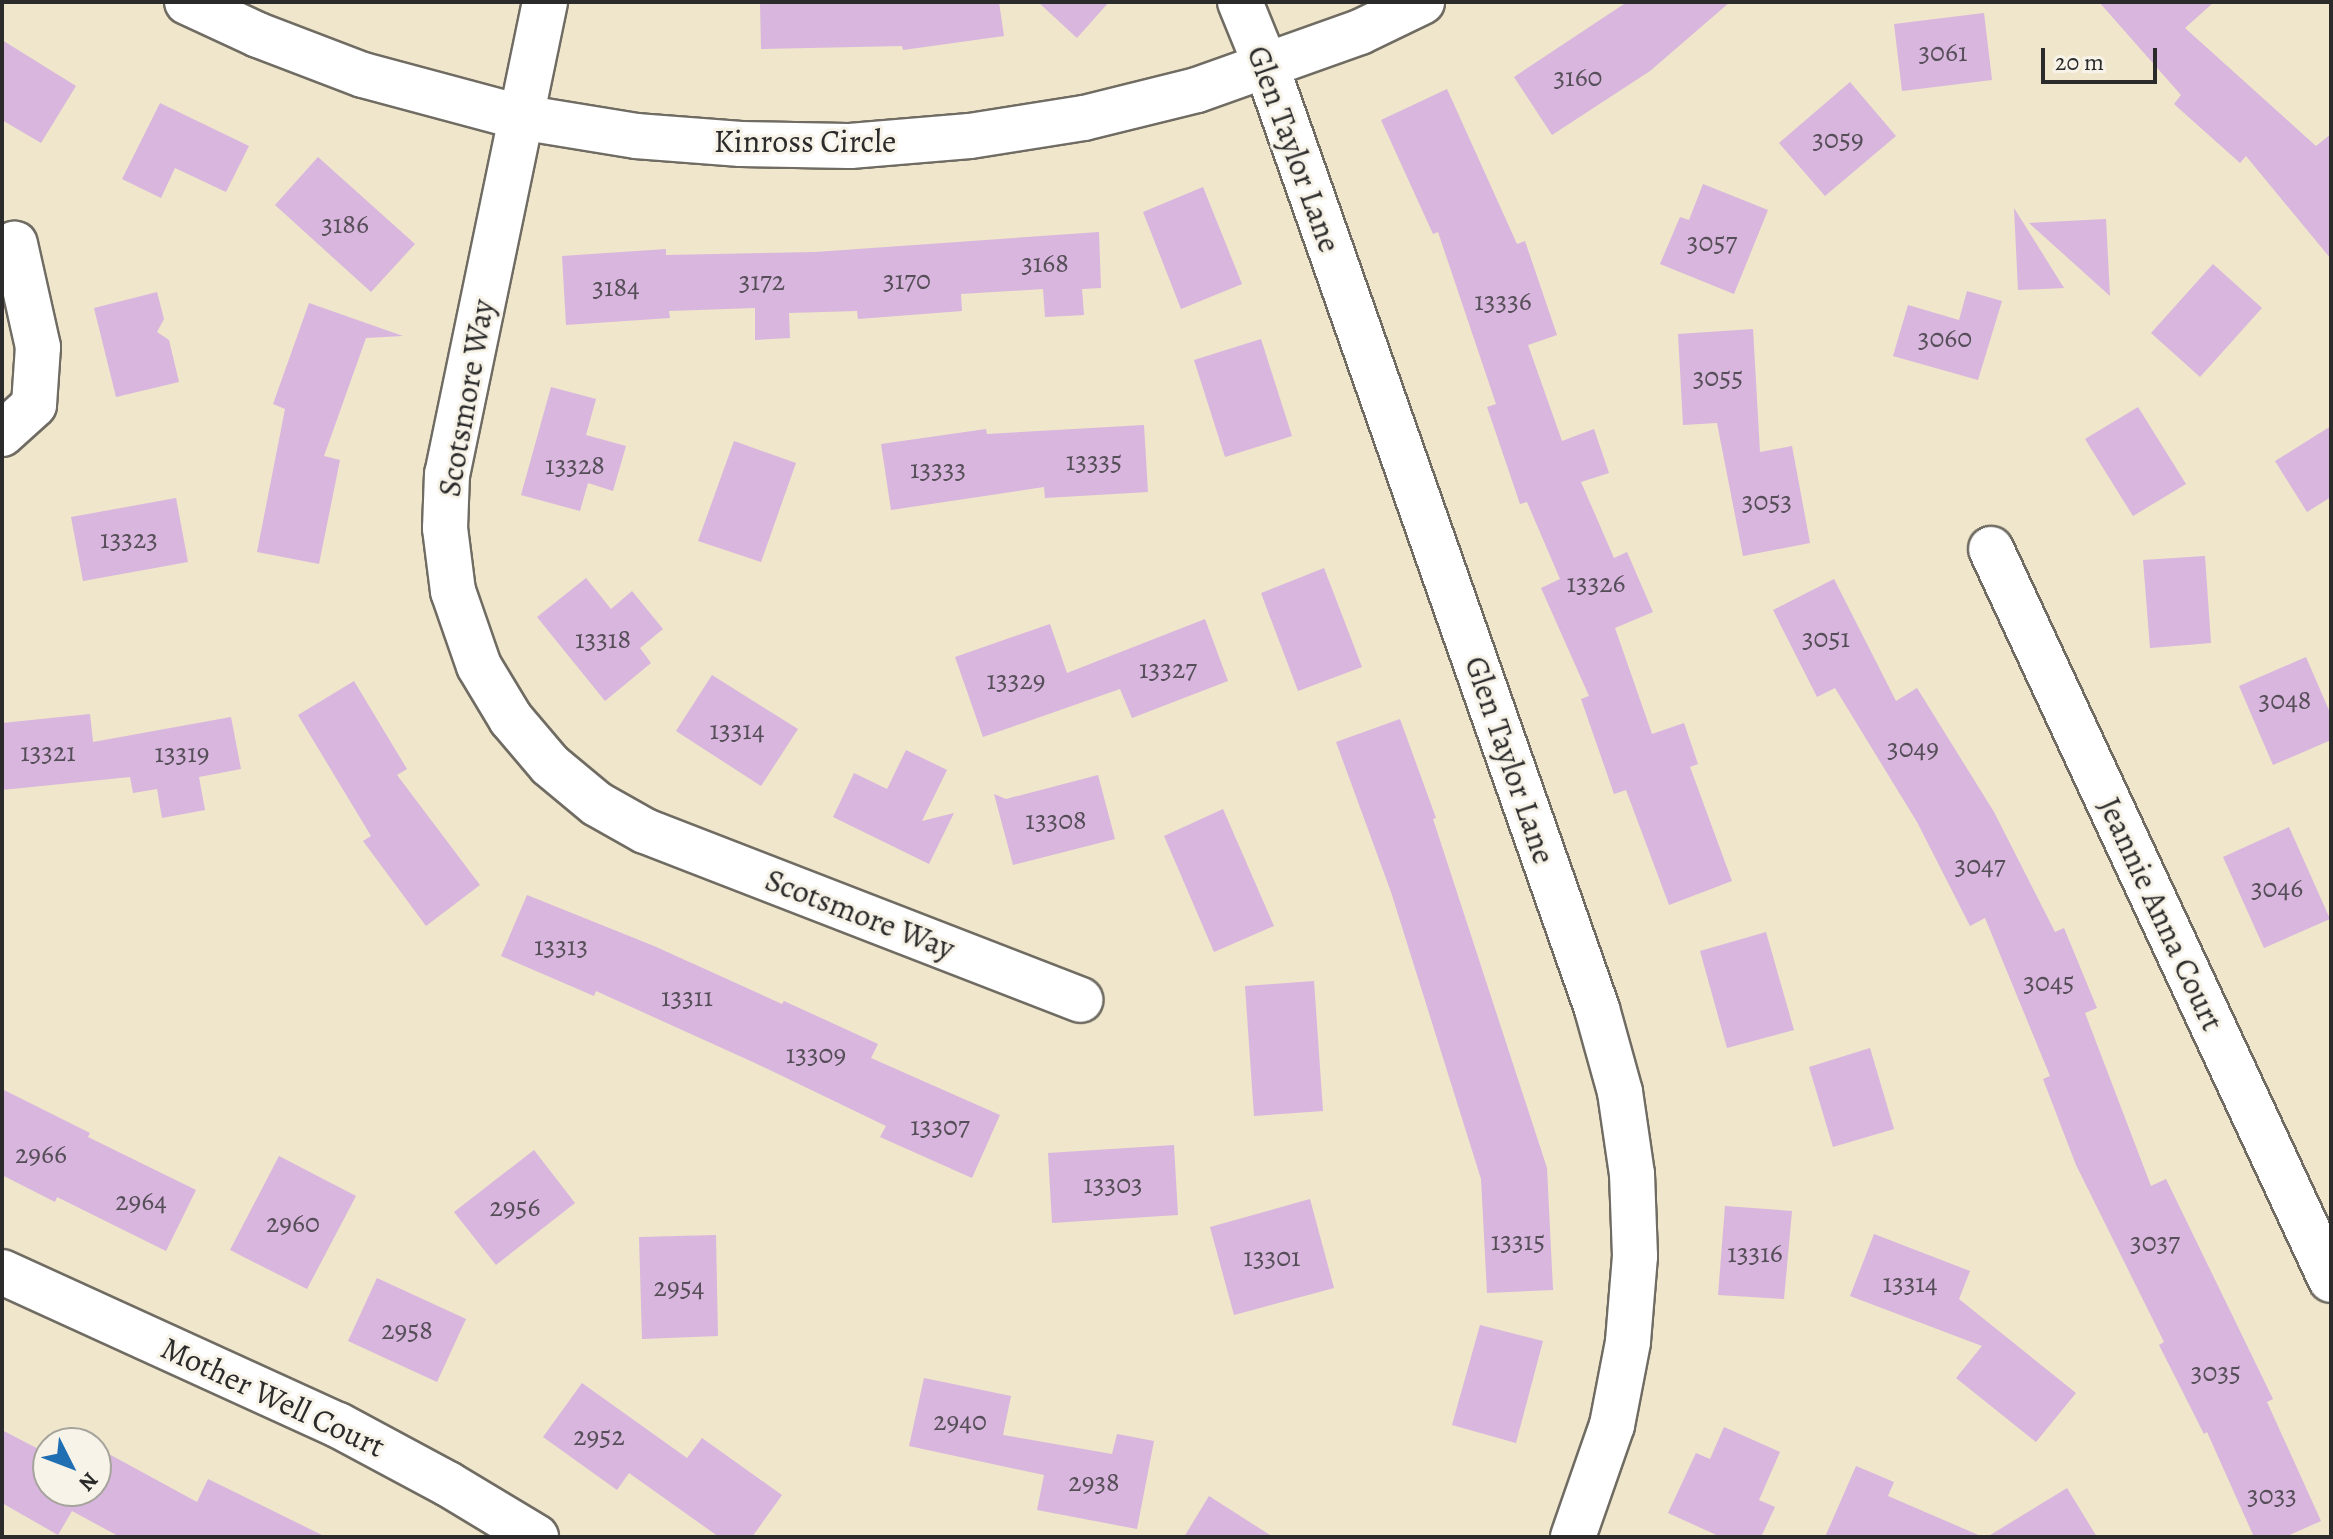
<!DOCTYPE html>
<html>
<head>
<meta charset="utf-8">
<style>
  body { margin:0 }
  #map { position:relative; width:2333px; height:1539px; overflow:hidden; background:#efe6cb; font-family:Alegreya,serif }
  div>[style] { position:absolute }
  .building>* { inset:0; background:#d8b6de }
  .roads { filter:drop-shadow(2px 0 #706c63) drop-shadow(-2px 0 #706c63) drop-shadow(0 2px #706c63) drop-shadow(0 -2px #706c63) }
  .minor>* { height:44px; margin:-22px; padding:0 22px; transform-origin:22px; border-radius:22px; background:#fff }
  span { translate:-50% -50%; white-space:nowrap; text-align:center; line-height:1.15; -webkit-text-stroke:6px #f7f3e8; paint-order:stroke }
  .number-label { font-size:28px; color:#564e58 }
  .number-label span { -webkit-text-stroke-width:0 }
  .street-label { font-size:32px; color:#2b2b2b }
  .frame { position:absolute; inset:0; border:4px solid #2b2b2b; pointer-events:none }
  .north { position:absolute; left:32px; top:1427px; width:80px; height:80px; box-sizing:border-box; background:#f7f3e8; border:2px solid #a5a39c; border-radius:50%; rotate:132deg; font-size:22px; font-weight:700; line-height:32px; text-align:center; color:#2b2b2b }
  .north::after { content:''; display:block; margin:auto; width:28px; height:36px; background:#1f6fb2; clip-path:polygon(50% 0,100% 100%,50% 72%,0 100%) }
  .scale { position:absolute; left:2041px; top:48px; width:116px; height:36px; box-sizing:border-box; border:4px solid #2b2b2b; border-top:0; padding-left:10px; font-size:24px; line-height:28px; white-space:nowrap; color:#2b2b2b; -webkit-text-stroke:6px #f7f3e8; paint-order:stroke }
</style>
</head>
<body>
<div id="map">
  <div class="building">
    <div style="clip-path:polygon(760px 2px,999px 2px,1004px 36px,903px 50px,902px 46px,761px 49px)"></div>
    <div style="clip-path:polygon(1038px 2px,1109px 2px,1077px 38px)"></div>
    <div style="clip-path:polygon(1627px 2px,1730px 2px,1650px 71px,1552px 135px,1514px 77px)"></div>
    <div style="clip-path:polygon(2099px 2px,2214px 2px,2185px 28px,2316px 146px,2331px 134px,2331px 259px,2246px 156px,2240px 163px,2174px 104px,2181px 95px)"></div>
    <div style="clip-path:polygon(1984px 13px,1992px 80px,1902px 91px,1894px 24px)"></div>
    <div style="clip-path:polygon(2px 40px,76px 86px,41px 143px,2px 120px)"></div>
    <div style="clip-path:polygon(1850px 82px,1896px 136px,1825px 196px,1779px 143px)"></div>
    <div style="clip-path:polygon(1447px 89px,1517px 244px,1525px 241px,1557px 335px,1528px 345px,1562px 441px,1594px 429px,1609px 473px,1581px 482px,1614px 558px,1627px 552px,1653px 612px,1615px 628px,1652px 734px,1684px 723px,1698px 764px,1690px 767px,1732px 881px,1669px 905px,1626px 790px,1614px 794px,1581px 699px,1589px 696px,1541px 588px,1560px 579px,1527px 502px,1520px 504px,1487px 407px,1496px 404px,1438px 232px,1433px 234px,1381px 120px)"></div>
    <div style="clip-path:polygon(160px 103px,249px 146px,226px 192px,175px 168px,161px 198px,122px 179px)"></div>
    <div style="clip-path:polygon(318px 157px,415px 244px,371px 292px,275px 205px)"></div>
    <div style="clip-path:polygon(1703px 184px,1768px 210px,1734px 294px,1660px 264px,1680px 217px,1689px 220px)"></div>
    <div style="clip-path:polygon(1203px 187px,1242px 284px,1181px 309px,1143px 212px)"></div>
    <div style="clip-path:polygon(2014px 208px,2064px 288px,2018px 290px)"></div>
    <div style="clip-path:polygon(2106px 219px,2110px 296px,2029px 223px)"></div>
    <div style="clip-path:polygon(1099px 232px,1101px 288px,1082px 289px,1084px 315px,1045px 317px,1043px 289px,961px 294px,962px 311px,858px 319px,857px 311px,789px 313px,790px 338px,755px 340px,755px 308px,669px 311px,670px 318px,566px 325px,562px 256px,666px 249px,666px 255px,815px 252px)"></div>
    <div style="clip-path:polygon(2213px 264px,2262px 308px,2200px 377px,2151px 333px)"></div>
    <div style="clip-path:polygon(1967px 291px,2002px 301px,1978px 380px,1893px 356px,1908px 305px,1959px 320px)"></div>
    <div style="clip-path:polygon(157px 292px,164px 319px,157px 332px,169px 340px,179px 382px,116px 397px,94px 308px)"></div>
    <div style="clip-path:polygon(309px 303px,403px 336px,366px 338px,324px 456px,340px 460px,319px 564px,257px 552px,285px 409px,273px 404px)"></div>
    <div style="clip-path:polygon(1753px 329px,1760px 452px,1792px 446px,1810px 543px,1743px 556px,1717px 423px,1683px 425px,1678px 334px)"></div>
    <div style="clip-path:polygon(1261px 339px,1292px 436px,1225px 457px,1194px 360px)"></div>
    <div style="clip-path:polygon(551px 387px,596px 399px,586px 435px,626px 446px,613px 491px,588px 483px,580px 511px,521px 495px)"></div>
    <div style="clip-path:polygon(2138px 407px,2186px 484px,2133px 516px,2085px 439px)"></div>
    <div style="clip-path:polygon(1144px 425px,1148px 492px,1045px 498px,1044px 487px,891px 510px,881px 444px,986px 429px,987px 434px)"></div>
    <div style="clip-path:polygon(2331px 426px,2331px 497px,2307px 512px,2275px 461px)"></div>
    <div style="clip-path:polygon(734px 441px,796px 463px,761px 562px,698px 541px)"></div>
    <div style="clip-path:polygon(176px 498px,188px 562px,83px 581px,71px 517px)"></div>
    <div style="clip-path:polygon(2205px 556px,2211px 643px,2150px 648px,2143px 560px)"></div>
    <div style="clip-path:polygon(1324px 568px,1362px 667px,1298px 691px,1261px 593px)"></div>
    <div style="clip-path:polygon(586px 578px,611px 609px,632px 591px,663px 629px,640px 648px,651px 663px,605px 701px,537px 617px)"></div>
    <div style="clip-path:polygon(1834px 579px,1896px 701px,1917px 688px,1994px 812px,2055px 932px,2064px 928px,2097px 1008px,2085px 1013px,2151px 1186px,2166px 1179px,2273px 1399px,2267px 1402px,2321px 1521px,2285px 1537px,2254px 1537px,2207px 1432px,2204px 1434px,2159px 1345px,2164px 1342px,2076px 1165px,2043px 1079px,2050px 1076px,1985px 918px,1970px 926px,1917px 822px,1835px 688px,1817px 697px,1773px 610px)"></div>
    <div style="clip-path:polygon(1205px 619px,1228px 681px,1132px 718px,1120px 689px,983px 737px,955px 657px,1050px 624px,1067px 673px)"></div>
    <div style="clip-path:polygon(2306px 657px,2331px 715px,2331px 740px,2273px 765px,2239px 686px)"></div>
    <div style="clip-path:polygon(712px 675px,798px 729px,761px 786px,676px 731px)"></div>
    <div style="clip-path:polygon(354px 681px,407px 769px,397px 775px,480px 885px,426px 926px,363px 841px,371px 836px,298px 715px)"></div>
    <div style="clip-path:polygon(90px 714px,93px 742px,231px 717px,241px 769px,199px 777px,205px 810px,162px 818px,157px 789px,133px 793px,130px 777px,2px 790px,2px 723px)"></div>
    <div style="clip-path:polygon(1400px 719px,1436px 818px,1433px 819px,1547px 1168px,1553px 1290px,1487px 1293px,1481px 1179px,1391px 892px,1336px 742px)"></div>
    <div style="clip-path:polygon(906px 750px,947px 770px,922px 821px,954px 813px,929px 864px,833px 817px,854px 773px,887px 789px)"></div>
    <div style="clip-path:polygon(1098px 775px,1115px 839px,1013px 865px,994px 794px,1006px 799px)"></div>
    <div style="clip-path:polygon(1223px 809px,1274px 926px,1214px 952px,1164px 836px)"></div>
    <div style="clip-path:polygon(2289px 827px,2330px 919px,2264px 948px,2223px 857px)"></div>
    <div style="clip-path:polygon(527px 895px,654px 946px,782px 1004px,784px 1001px,878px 1044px,871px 1058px,1000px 1115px,972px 1178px,880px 1137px,886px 1126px,755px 1063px,596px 991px,594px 996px,501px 956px)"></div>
    <div style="clip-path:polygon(1766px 932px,1794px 1030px,1727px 1048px,1700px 951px)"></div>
    <div style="clip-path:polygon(1314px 981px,1323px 1111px,1254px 1116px,1245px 986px)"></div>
    <div style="clip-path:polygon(1870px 1048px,1894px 1129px,1833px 1147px,1809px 1067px)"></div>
    <div style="clip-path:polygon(2px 1089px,90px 1133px,88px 1137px,196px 1190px,166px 1251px,57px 1197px,55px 1202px,2px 1175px)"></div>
    <div style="clip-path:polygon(1174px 1145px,1178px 1215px,1052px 1223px,1048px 1153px)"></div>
    <div style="clip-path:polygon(534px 1150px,575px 1203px,496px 1265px,454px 1212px)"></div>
    <div style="clip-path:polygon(279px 1156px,356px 1196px,307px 1289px,230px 1250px)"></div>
    <div style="clip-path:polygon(1310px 1199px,1334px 1288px,1234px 1315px,1210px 1227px)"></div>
    <div style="clip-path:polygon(1725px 1206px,1792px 1211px,1784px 1299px,1718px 1295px)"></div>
    <div style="clip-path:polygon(1874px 1234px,1970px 1271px,1959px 1299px,2076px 1393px,2036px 1442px,1956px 1378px,1982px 1346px,1850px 1296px)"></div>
    <div style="clip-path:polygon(716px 1235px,718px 1336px,642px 1339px,639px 1237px)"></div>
    <div style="clip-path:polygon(377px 1278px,466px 1319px,437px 1382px,348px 1341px)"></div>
    <div style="clip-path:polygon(1480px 1325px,1543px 1341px,1516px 1443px,1452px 1425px)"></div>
    <div style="clip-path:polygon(924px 1378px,1011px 1396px,1003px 1435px,1112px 1454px,1117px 1434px,1154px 1441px,1137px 1529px,1037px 1510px,1044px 1475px,909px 1446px)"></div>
    <div style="clip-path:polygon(582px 1383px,687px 1458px,702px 1438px,782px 1495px,752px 1537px,719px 1537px,629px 1473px,617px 1490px,543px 1437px)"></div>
    <div style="clip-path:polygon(1724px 1427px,1780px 1452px,1759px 1500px,1775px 1507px,1761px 1537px,1721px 1537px,1668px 1513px,1696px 1453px,1710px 1459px)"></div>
    <div style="clip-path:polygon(2px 1430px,48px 1454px,48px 1491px,96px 1491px,96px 1447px,197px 1502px,208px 1479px,326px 1537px,120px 1537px,72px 1511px,58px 1535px,2px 1503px)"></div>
    <div style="clip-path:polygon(1856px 1466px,1894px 1482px,1888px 1496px,1983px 1537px,1825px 1537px)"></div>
    <div style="clip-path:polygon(2067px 1488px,2097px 1537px,1987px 1537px)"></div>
    <div style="clip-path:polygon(1209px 1496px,1273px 1537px,1184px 1537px)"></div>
  </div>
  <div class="roads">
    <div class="minor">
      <div style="left:187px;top:2px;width:78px;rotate:24.9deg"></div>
      <div style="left:258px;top:35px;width:112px;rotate:20.9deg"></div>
      <div style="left:363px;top:75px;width:163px;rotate:15deg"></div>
      <div style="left:520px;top:117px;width:118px;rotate:9.3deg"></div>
      <div style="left:636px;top:136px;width:105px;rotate:4.4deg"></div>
      <div style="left:741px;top:144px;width:109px;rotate:1.1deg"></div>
      <div style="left:850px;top:146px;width:120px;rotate:-4.8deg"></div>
      <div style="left:970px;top:136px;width:115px;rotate:-9deg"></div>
      <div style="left:1084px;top:118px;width:116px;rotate:-13.9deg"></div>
      <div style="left:1197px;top:90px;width:173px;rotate:-19.6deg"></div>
      <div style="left:1360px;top:32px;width:69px;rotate:-25.8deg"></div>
      <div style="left:545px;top:2px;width:482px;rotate:101.7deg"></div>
      <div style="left:447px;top:474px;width:54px;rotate:92.1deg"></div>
      <div style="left:445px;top:528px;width:64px;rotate:82.8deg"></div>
      <div style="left:453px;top:591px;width:79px;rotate:70.9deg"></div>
      <div style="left:479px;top:666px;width:62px;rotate:58.9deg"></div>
      <div style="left:511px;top:719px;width:60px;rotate:49.7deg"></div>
      <div style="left:550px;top:765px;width:61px;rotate:39.7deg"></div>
      <div style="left:597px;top:804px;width:55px;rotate:29.4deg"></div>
      <div style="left:645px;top:831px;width:467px;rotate:21.2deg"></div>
      <div style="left:1240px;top:2px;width:71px;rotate:67.8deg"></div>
      <div style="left:1267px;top:68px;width:997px;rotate:70.67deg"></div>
      <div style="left:1597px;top:1009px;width:86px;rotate:74.5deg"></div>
      <div style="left:1620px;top:1092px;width:83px;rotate:81.7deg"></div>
      <div style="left:1632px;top:1174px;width:82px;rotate:87.9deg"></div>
      <div style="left:1635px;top:1256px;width:86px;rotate:94.7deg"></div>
      <div style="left:1628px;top:1342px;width:85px;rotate:100.9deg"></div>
      <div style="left:1612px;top:1425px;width:119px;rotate:109.2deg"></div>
      <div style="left:2px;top:434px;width:43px;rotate:-42.2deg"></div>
      <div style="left:34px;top:405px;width:58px;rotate:-86.1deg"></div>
      <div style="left:38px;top:347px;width:106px;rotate:-102.6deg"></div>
      <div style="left:1991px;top:549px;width:806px;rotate:65.06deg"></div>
      <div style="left:2px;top:1272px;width:369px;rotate:24.5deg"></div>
      <div style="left:338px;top:1425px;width:125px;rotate:28.2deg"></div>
      <div style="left:448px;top:1484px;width:103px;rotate:31.1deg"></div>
    </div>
  </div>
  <div class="number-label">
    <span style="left:1943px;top:52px">3061</span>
    <span style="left:1578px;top:77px">3160</span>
    <span style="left:1838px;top:139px">3059</span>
    <span style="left:345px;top:224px">3186</span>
    <span style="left:1712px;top:242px">3057</span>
    <span style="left:1045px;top:263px">3168</span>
    <span style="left:907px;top:280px">3170</span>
    <span style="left:762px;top:281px">3172</span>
    <span style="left:616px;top:287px">3184</span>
    <span style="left:1503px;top:301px">13336</span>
    <span style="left:1945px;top:338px">3060</span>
    <span style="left:1718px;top:377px">3055</span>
    <span style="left:1094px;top:461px">13335</span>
    <span style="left:575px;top:465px">13328</span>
    <span style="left:938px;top:469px">13333</span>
    <span style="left:1767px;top:501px">3053</span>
    <span style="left:129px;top:539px">13323</span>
    <span style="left:1596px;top:583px">13326</span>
    <span style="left:1826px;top:638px">3051</span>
    <span style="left:603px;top:639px">13318</span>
    <span style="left:1168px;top:669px">13327</span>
    <span style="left:1016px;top:680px">13329</span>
    <span style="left:2285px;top:700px">3048</span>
    <span style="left:737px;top:730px">13314</span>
    <span style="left:1913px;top:748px">3049</span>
    <span style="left:48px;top:752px">13321</span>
    <span style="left:182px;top:753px">13319</span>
    <span style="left:1056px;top:820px">13308</span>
    <span style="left:1980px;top:865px">3047</span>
    <span style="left:2277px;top:888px">3046</span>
    <span style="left:561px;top:946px">13313</span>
    <span style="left:2049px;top:982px">3045</span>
    <span style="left:687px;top:997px">13311</span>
    <span style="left:816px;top:1054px">13309</span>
    <span style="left:940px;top:1126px">13307</span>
    <span style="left:41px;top:1154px">2966</span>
    <span style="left:1113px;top:1184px">13303</span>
    <span style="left:141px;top:1201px">2964</span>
    <span style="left:515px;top:1207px">2956</span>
    <span style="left:293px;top:1223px">2960</span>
    <span style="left:1518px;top:1241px">13315</span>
    <span style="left:2155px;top:1242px">3037</span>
    <span style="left:1755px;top:1253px">13316</span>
    <span style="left:1272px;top:1257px">13301</span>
    <span style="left:1910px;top:1283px">13314</span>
    <span style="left:679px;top:1287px">2954</span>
    <span style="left:407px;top:1330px">2958</span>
    <span style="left:2216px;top:1372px">3035</span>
    <span style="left:960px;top:1421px">2940</span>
    <span style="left:599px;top:1436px">2952</span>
    <span style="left:1094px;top:1482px">2938</span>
    <span style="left:2272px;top:1495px">3033</span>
  </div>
  <div class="street-label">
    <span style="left:805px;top:141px">Kinross Circle</span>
    <span style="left:1294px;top:149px;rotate:70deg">Glen Taylor Lane</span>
    <span style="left:466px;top:398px;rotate:-80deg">Scotsmore Way</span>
    <span style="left:1510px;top:760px;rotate:71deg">Glen Taylor Lane</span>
    <span style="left:860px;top:914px;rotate:21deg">Scotsmore Way</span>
    <span style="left:2161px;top:914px;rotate:65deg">Jeannie Anna Court</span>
    <span style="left:273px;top:1397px;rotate:25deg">Mother Well Court</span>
  </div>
  <div class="frame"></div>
  <div class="north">N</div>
  <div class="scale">20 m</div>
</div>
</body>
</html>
